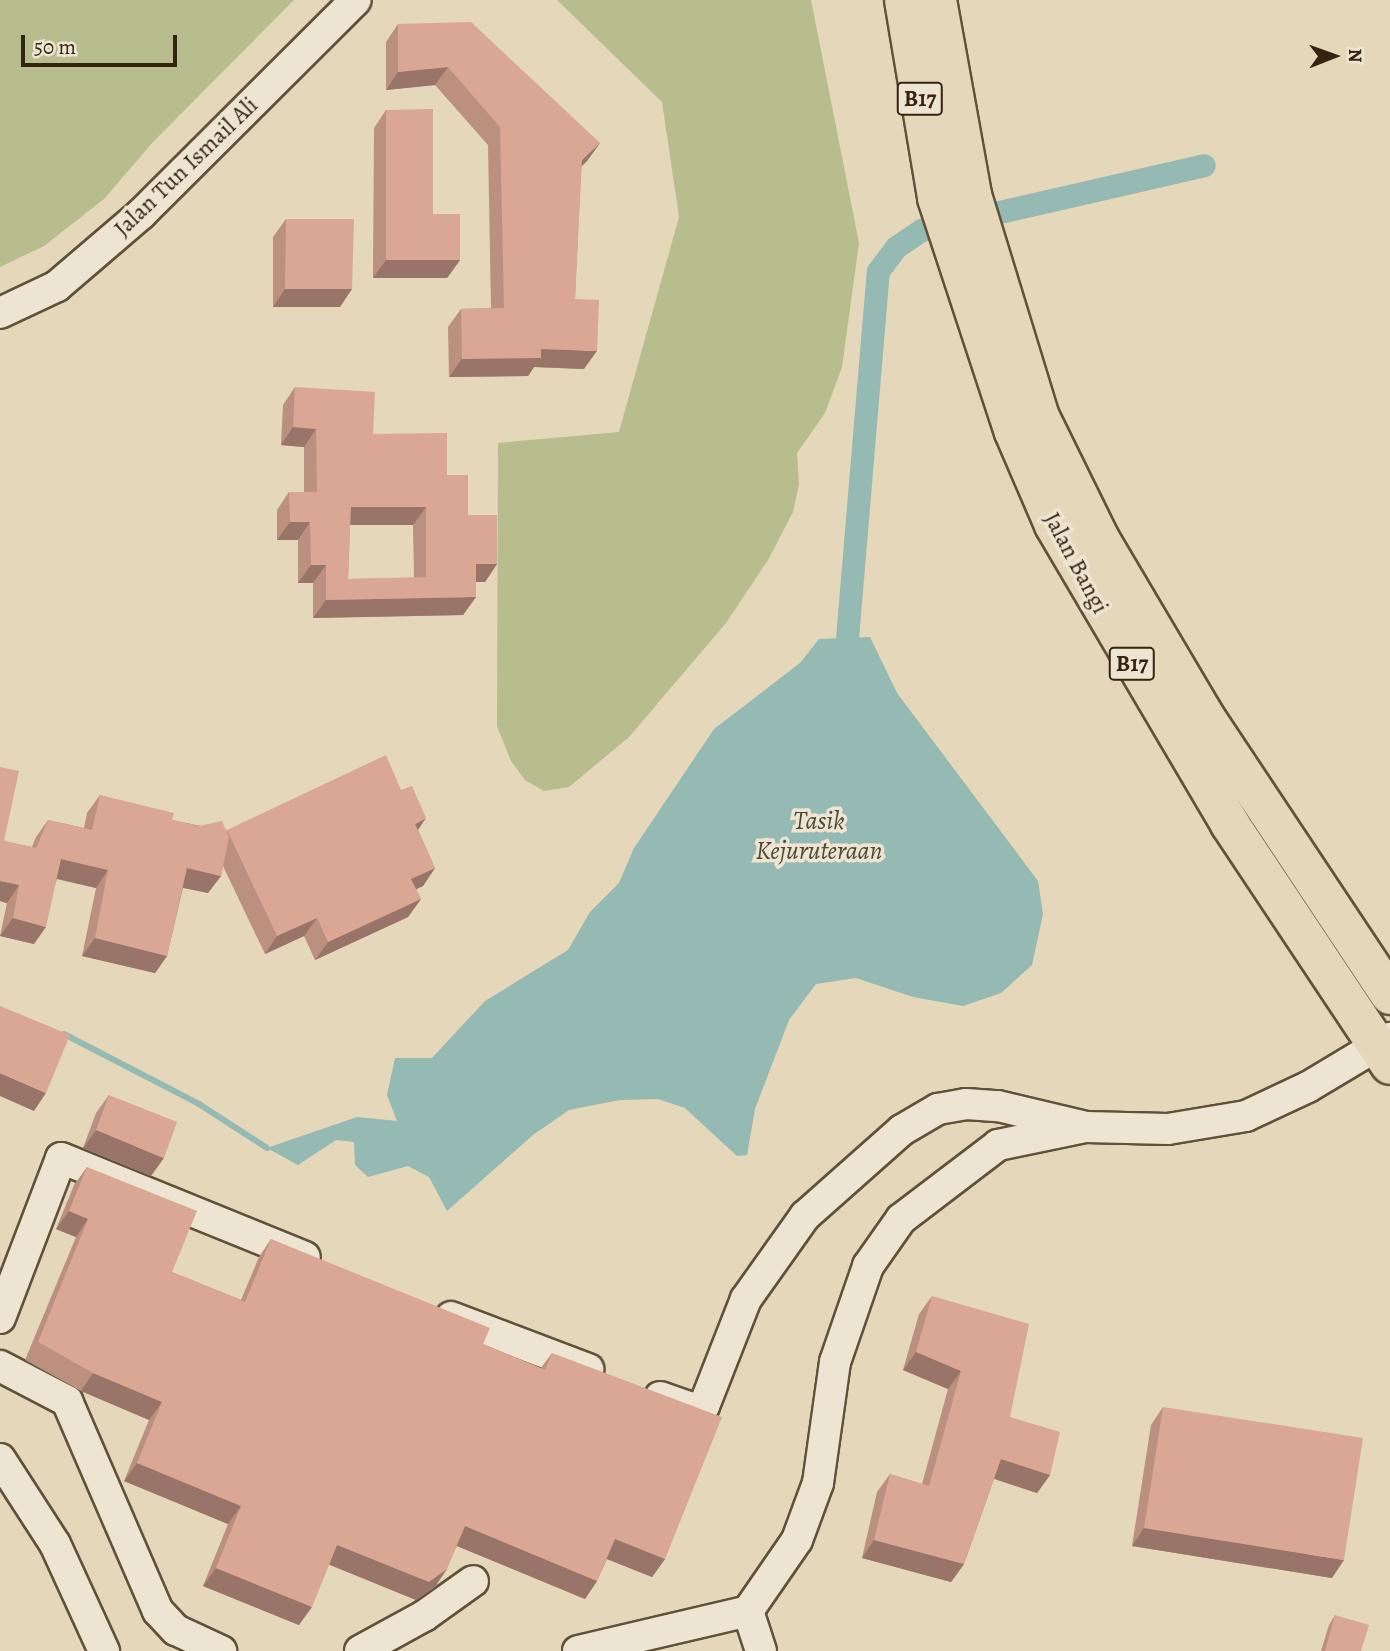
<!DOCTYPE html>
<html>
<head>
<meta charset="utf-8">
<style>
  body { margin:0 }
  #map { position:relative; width:1390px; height:1651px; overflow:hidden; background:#e4d7ba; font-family:Alegreya,serif }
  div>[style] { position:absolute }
  .green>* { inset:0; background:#b7bd8d }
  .water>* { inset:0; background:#95b9b3 }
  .stream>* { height:6px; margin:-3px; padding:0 3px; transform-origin:3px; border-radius:3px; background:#95b9b3 }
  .canal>* { height:23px; margin:-11.5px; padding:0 11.5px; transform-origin:11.5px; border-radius:11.5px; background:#95b9b3 }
  .roads { filter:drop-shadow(2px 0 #61513a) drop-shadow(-2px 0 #61513a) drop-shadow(0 2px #61513a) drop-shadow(0 -2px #61513a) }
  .minor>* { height:30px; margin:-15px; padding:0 15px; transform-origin:15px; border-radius:15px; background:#ede5d2 }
  .major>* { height:38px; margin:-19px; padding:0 19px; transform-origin:19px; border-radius:19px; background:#e4d7ba }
  .wall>* { inset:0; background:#bb907f }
  .shaded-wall>* { inset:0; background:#987568 }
  .building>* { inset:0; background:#d9a794 }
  span { translate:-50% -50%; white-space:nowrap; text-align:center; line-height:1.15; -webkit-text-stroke:7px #ede5d2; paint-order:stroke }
  .shield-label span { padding:2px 5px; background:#ede5d2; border:2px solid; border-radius:5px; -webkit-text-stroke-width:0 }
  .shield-label { font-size:23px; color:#352410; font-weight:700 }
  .street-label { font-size:24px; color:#352410 }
  .water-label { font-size:26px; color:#4d4939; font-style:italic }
  .north { position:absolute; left:1299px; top:21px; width:70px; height:70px; -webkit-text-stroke:5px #ede5d2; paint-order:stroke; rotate:89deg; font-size:19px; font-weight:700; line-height:28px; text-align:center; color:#352410 }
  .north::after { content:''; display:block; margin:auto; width:24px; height:32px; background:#352410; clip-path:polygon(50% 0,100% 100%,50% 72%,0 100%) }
  .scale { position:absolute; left:21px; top:35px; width:156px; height:32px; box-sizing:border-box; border:4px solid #352410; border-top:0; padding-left:9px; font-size:21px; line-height:24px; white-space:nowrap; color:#352410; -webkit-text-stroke:5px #ede5d2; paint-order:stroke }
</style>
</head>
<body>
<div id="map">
  <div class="green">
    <div style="clip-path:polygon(0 0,294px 0,153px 142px,104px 199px,44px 246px,0 267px)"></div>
    <div style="clip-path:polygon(557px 0,811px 0,859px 243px,842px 367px,825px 413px,797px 453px,799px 484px,793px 512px,768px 560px,726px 623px,629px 737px,569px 787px,544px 791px,525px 780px,511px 761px,497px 726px,498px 443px,619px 432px,679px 217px,662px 102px)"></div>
  </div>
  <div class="water">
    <div style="clip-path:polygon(870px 637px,897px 693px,1038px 881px,1043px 914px,1032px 965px,1001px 993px,963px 1006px,913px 997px,856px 978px,816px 984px,789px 1020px,755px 1109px,747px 1155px,737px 1156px,685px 1108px,658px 1099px,620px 1100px,569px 1110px,533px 1135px,447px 1211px,429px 1177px,408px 1166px,368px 1177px,355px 1165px,354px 1142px,336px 1140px,298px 1165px,267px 1148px,357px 1117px,397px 1121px,387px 1095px,395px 1058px,432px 1058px,485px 1001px,568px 950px,590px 912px,619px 883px,634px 848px,714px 729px,800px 663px,819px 639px)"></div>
  </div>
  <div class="stream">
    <div style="left:64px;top:1034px;width:152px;rotate:27.4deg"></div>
    <div style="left:199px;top:1104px;width:81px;rotate:32.9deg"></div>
  </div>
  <div class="canal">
    <div style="left:847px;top:638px;width:368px;rotate:-85.2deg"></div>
    <div style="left:878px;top:271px;width:30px;rotate:-53deg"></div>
    <div style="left:896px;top:247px;width:30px;rotate:-34deg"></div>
    <div style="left:921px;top:230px;width:290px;rotate:-12.9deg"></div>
  </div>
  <div class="roads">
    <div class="minor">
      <div style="left:0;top:313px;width:63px;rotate:-25.3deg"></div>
      <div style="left:57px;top:286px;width:111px;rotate:-40.6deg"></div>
      <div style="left:141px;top:214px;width:303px;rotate:-44.9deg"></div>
      <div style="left:451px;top:1317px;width:147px;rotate:20.8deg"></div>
      <div style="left:0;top:1318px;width:171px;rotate:-69.1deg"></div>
      <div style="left:61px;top:1158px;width:263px;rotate:22.1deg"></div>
      <div style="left:0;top:1366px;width:76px;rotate:27.6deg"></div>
      <div style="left:67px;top:1401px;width:229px;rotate:66.6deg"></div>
      <div style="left:158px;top:1611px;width:26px;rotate:47deg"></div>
      <div style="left:176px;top:1630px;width:50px;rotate:25deg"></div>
      <div style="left:660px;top:1397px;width:34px;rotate:19deg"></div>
      <div style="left:692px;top:1408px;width:12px;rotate:-9deg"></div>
      <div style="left:704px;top:1406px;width:115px;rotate:-68.6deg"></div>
      <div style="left:746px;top:1299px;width:102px;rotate:-54.6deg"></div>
      <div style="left:805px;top:1216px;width:130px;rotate:-41.6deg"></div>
      <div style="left:902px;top:1130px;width:42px;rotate:-30.3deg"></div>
      <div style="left:938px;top:1109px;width:28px;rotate:-10deg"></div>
      <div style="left:966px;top:1104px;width:32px;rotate:4deg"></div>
      <div style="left:998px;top:1106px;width:90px;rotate:13.4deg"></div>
      <div style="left:0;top:1459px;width:101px;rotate:57.1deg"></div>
      <div style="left:55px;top:1544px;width:118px;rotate:65.4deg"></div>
      <div style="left:748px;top:1611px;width:42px;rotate:72deg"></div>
      <div style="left:360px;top:1651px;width:73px;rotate:-28.7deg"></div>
      <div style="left:424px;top:1616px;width:60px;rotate:-35.5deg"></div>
      <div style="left:578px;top:1651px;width:175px;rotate:-13.2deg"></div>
      <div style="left:748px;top:1611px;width:86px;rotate:-55.4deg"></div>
      <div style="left:797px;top:1540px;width:61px;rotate:-69.8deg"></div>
      <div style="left:818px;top:1483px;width:122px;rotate:-82deg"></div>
      <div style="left:835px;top:1362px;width:102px;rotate:-71deg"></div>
      <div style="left:868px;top:1266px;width:57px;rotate:-54.9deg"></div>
      <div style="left:901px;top:1219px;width:122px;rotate:-37.3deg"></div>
      <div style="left:998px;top:1145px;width:90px;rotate:-11.6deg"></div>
      <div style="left:1086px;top:1127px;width:82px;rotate:1.4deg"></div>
      <div style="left:1168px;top:1129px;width:79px;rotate:-9.5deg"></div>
      <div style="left:1246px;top:1116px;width:68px;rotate:-25.1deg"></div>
      <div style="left:1308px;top:1087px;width:96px;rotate:-30.9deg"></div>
    </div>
    <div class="major">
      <div style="left:904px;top:0;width:201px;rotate:80.5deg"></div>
      <div style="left:937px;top:198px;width:246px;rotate:71.8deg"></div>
      <div style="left:1014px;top:432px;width:101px;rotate:66.7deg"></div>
      <div style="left:1054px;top:525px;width:347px;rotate:59.5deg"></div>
      <div style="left:1230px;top:824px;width:289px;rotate:56.4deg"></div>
      <div style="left:937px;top:0;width:198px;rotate:79.8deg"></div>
      <div style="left:972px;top:195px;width:232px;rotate:73deg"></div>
      <div style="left:1040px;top:417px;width:136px;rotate:63.8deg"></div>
      <div style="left:1100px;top:539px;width:204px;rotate:59.4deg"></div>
      <div style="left:1204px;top:715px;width:336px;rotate:56.4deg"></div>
    </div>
  </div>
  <div class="wall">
    <div style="clip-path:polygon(398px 24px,600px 143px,587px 161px,581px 167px,575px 299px,584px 369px,534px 367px,528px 376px,449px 377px,448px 327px,461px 309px,491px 308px,488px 145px,435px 85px,386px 90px,386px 42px)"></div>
    <div style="clip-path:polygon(386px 110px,433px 214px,460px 260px,447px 278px,373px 278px,374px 128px)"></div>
    <div style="clip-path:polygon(286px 219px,340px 307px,273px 307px,273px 237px)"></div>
    <div style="clip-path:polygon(evenodd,295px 387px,373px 434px,447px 475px,468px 515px,497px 564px,485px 582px,476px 582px,476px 597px,463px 615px,313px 618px,313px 583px,298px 583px,298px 540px,277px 540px,277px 510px,289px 492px,304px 492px,304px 447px,281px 445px,283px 405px,295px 387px,350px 525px,413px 525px,414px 578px,348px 579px,350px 525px)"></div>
    <div style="clip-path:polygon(0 767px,4px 841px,32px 847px,36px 837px,48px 820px,84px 828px,87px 813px,100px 795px,172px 820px,226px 831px,227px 830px,418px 830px,435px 868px,423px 886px,416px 889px,421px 899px,408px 917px,315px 960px,304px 936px,265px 954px,223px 866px,221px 876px,208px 893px,183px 888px,167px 956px,155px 973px,82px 956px,96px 888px,57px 879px,34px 944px,0 936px,7px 903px,0 901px)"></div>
    <div style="clip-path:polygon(109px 1095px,151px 1176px,83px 1148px,96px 1113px)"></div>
    <div style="clip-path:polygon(87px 1167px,172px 1272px,241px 1300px,259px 1257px,271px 1239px,483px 1344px,541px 1368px,552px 1353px,665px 1559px,652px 1577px,607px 1559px,597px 1581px,585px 1599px,457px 1546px,435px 1587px,416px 1600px,329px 1564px,299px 1625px,203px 1586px,228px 1524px,124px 1481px,149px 1420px,81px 1391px,25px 1360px,76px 1237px,56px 1229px,74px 1185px)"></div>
    <div style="clip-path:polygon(932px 1296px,1010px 1417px,1050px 1475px,1037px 1493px,994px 1479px,964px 1564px,951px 1582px,862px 1558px,877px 1492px,890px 1474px,922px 1484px,948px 1389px,903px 1370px,919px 1314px)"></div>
    <div style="clip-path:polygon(1163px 1407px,1332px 1578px,1132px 1546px,1151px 1425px)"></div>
    <div style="clip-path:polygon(1335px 1615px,1361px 1651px,1321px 1651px,1329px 1625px)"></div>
  </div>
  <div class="shaded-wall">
    <div style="clip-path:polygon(448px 67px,435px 85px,386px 90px,398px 72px)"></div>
    <div style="clip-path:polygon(600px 143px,587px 161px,569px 178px,582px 160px)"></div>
    <div style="clip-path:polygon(386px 260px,460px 260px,447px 278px,373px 278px)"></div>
    <div style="clip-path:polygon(285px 289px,352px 289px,340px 307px,273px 307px)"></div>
    <div style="clip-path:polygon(541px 349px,597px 351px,584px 369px,534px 367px,528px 376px,449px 377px,462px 359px)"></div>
    <div style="clip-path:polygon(293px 427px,316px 429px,304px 447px,281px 445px)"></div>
    <div style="clip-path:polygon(351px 507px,426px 507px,413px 525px,338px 525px)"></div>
    <div style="clip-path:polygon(290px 522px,310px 522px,298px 540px,277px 540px)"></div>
    <div style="clip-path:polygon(476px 564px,497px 564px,485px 582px,463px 582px)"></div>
    <div style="clip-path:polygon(311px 565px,326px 565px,313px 583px,298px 583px)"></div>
    <div style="clip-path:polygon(476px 597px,463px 615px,313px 618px,326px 600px)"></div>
    <div style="clip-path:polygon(426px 818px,414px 836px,415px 824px)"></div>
    <div style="clip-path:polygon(61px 859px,108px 870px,96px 888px,49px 877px)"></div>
    <div style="clip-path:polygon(187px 868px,221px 876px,208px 893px,175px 886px)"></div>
    <div style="clip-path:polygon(435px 868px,423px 886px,399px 897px,411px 879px)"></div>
    <div style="clip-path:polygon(0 881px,19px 885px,7px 903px,0 901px)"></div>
    <div style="clip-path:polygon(421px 899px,408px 917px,315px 960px,328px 942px)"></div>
    <div style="clip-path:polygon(13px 918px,46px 927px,34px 944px,0 936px)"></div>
    <div style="clip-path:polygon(317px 918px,304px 936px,265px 954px,277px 936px)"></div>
    <div style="clip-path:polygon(95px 938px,167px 956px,155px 973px,82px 956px)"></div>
    <div style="clip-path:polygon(0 1073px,46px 1093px,34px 1111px,0 1096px)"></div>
    <div style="clip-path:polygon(96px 1130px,164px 1158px,151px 1176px,83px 1148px)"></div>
    <div style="clip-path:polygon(69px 1211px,88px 1219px,76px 1237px,56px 1229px)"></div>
    <div style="clip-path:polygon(916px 1352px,961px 1371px,948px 1389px,903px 1370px)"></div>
    <div style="clip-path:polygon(93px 1373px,162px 1402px,149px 1420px,81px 1391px)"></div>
    <div style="clip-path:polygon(1001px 1459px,1050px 1475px,1037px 1493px,989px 1477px)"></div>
    <div style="clip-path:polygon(137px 1463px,241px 1506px,228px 1524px,124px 1481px)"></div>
    <div style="clip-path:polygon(465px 1526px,597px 1581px,585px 1599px,452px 1544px)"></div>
    <div style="clip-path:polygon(1144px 1528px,1344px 1560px,1332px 1578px,1132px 1546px)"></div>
    <div style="clip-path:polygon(615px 1539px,665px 1559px,652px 1577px,602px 1557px)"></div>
    <div style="clip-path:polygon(874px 1540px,964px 1564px,951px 1582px,862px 1558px)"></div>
    <div style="clip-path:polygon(337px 1545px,447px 1569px,435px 1587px,416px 1600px,325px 1563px)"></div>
    <div style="clip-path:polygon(216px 1568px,312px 1607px,299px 1625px,203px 1586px)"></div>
  </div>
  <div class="building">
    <div style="clip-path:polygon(471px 22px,600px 143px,582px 160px,575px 299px,599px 300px,597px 351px,541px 349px,541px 358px,462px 359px,461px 309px,504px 308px,500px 127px,448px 67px,398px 72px,398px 24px)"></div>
    <div style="clip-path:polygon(433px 109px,433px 214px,460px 214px,460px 260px,386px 260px,386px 110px)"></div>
    <div style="clip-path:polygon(286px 219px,354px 219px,352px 289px,285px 289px)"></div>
    <div style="clip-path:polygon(evenodd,295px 387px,375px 392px,373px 434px,447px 433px,447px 475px,468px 475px,468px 515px,497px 515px,497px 564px,476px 564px,476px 597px,326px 600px,326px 565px,311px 565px,310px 522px,290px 522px,289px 492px,317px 492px,316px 429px,293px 427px,295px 387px,351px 507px,426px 507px,426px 577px,348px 579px,351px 507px)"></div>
    <div style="clip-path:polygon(386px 755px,401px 790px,412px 786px,426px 818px,415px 824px,435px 868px,411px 879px,421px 899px,328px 942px,317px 918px,277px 936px,227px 830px)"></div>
    <div style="clip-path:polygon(0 767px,19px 771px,4px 841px,36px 848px,48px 820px,92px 830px,100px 795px,174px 813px,172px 820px,199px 826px,222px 821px,229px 837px,221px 876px,187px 868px,167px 956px,95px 938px,108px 870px,61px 859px,46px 927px,13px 918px,19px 885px,0 881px)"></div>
    <div style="clip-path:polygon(0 1006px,70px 1035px,46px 1093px,0 1073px)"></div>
    <div style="clip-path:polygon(109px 1095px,177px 1122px,164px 1158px,96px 1130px)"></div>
    <div style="clip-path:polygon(87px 1167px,197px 1211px,172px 1272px,245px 1302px,271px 1239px,490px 1328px,483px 1344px,545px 1370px,552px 1353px,722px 1417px,665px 1559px,615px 1539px,597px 1581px,465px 1526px,447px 1569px,429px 1582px,337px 1545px,312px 1607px,216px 1568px,241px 1506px,137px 1463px,162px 1402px,93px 1373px,38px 1342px,88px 1219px,69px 1211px)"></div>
    <div style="clip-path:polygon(932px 1296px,1029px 1324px,1010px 1417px,1060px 1432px,1050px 1475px,1001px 1459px,964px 1564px,874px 1540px,890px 1474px,929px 1486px,961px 1371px,916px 1352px)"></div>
    <div style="clip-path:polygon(1163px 1407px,1363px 1438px,1344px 1560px,1144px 1528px)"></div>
    <div style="clip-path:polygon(1335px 1615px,1369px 1625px,1361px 1651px,1325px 1651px)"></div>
  </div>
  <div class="shield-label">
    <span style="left:920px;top:99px">B17</span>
    <span style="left:1132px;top:664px">B17</span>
  </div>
  <div class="street-label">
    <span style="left:186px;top:167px;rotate:-44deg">Jalan Tun Ismail Ali</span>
    <span style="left:1076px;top:563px;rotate:62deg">Jalan Bangi</span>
  </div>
  <div class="water-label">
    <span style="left:819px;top:836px">Tasik<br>Kejuruteraan</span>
  </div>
  <div class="north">N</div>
  <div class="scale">50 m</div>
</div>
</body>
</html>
